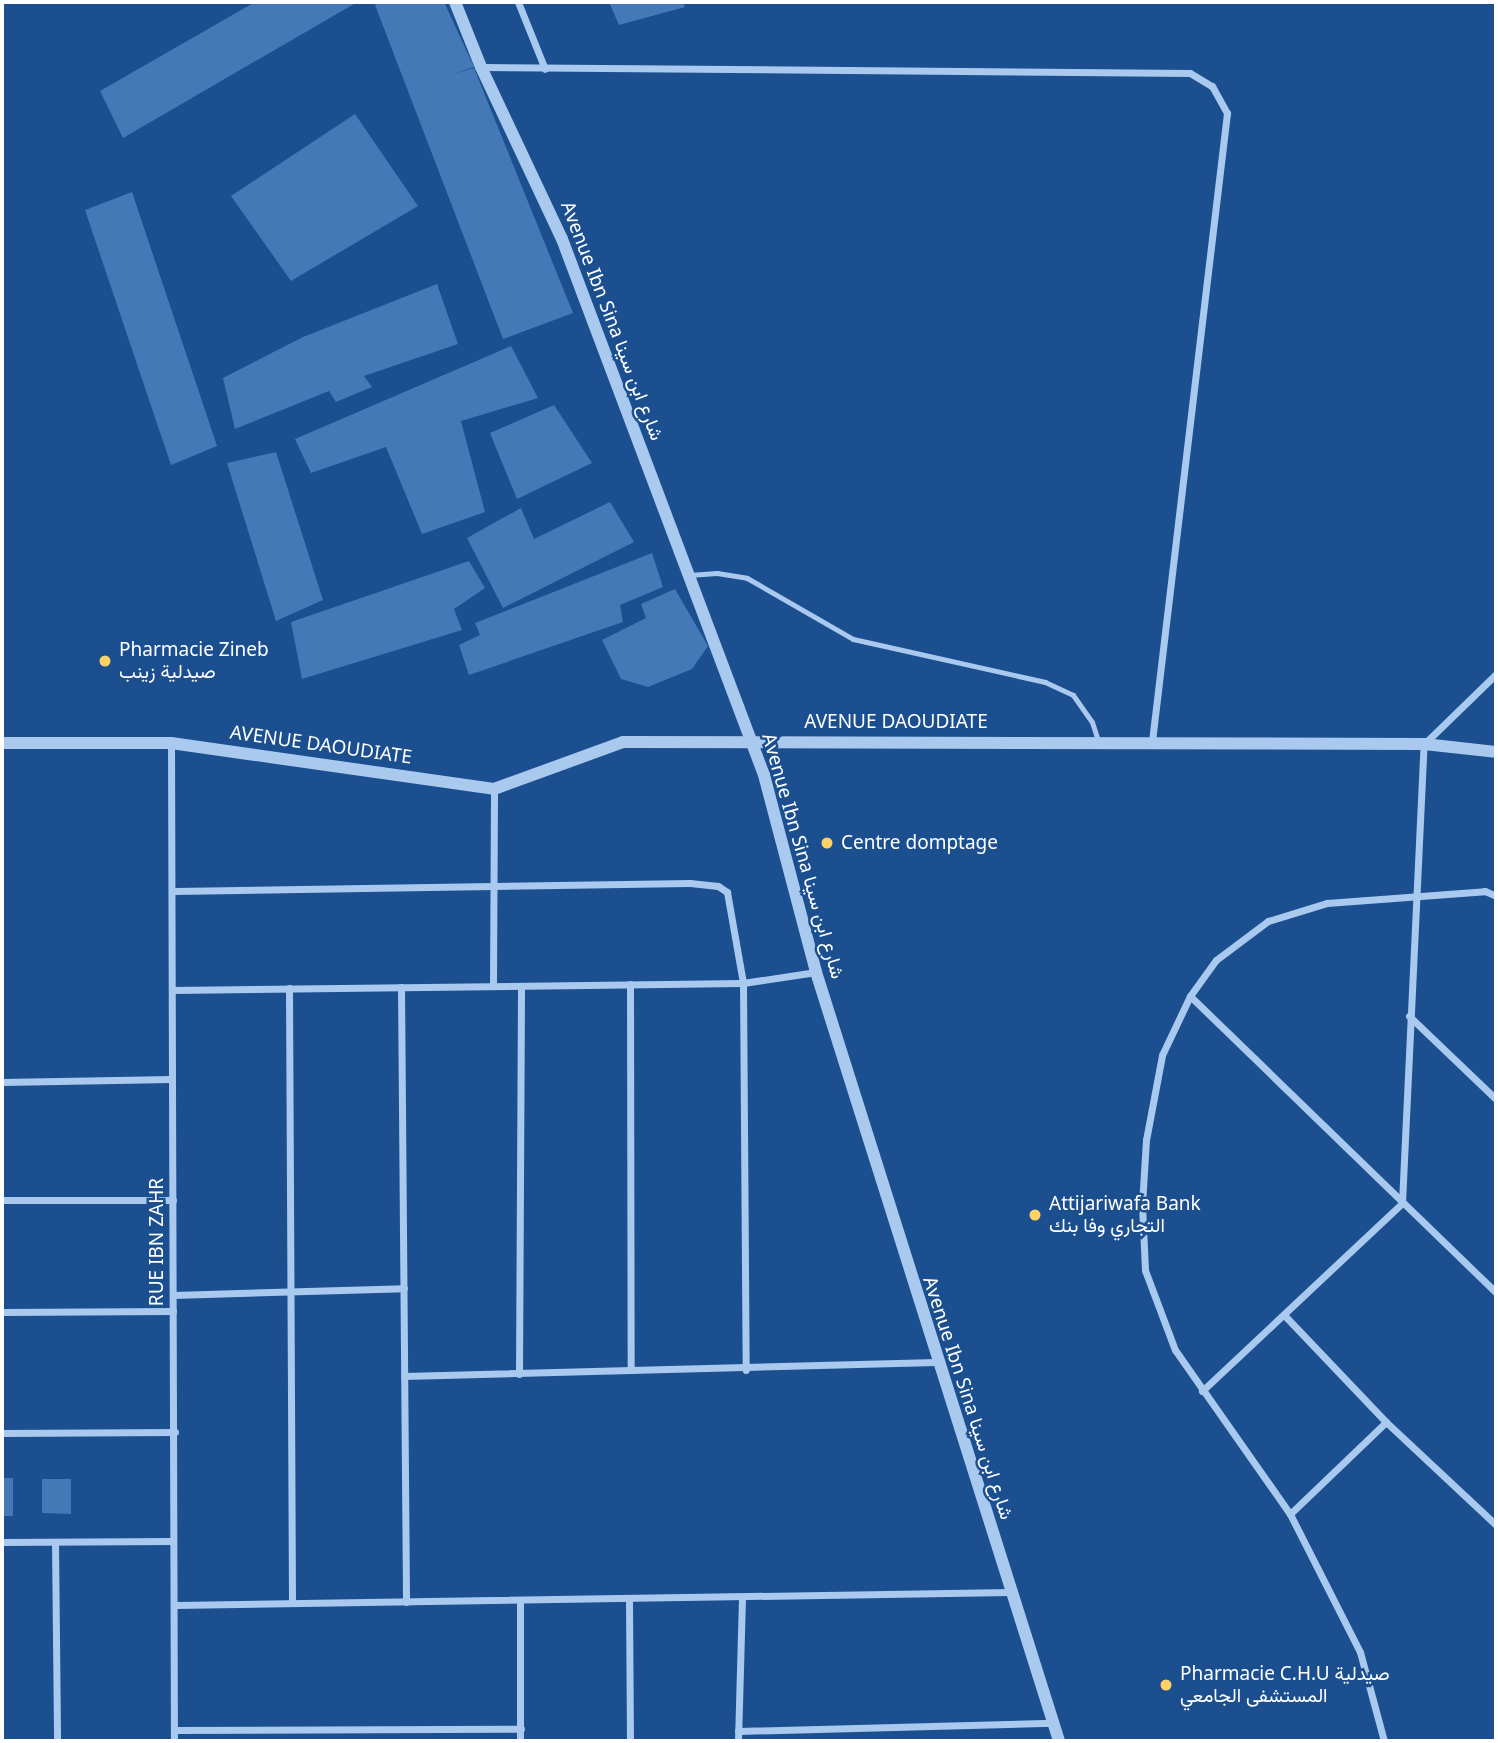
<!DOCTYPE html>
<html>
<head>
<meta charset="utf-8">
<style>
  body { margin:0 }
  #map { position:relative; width:1498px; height:1743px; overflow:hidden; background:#1b4f8f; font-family:"Noto Sans",Vazirmatn,sans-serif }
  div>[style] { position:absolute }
  .building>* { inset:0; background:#4478b7 }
  .service>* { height:5px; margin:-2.5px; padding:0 2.5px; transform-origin:2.5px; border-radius:2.5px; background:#a9c9ee }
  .minor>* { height:7px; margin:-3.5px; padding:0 3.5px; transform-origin:3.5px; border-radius:3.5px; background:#a9c9ee }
  .tertiary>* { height:12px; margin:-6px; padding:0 6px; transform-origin:6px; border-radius:6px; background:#a9c9ee }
  .dots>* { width:19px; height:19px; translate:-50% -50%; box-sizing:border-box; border:4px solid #1b4f8f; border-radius:50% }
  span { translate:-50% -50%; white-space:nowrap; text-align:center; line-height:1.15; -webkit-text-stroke:5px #1b4f8f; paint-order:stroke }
  .street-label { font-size:19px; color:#fff }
  .poi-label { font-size:19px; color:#fff }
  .left { translate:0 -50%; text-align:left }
  .frame { position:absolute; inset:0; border:4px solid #fff; pointer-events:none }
</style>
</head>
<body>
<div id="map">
  <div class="building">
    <div style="clip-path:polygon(255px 2px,354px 4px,123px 138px,100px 91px)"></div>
    <div style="clip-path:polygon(382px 2px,444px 2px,474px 67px,453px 74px,474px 68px,573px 313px,503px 339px,375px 5px)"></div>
    <div style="clip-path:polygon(609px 2px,683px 2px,685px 7px,619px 25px)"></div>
    <div style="clip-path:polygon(355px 114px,418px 206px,291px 281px,231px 196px)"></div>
    <div style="clip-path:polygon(132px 192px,217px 446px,171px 465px,85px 210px)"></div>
    <div style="clip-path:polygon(437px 284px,458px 344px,364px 376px,372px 387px,336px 402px,329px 391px,235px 429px,223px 378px,303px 337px)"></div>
    <div style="clip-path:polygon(511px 346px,538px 398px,461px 421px,485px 512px,422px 534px,386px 447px,311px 473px,295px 439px)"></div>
    <div style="clip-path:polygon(554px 405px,592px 463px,517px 499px,490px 433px)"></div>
    <div style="clip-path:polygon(276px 452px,323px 600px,276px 621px,227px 463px)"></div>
    <div style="clip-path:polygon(610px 502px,634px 542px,503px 608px,467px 538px,521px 508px,534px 539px)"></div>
    <div style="clip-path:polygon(652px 553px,663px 587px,620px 605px,623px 622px,469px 675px,459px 645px,480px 635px,475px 623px)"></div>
    <div style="clip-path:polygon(469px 561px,485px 588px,454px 609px,462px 630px,302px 679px,291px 622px)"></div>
    <div style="clip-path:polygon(675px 589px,708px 646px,692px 669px,648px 687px,621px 679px,602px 640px,646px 618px,641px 604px)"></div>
    <div style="clip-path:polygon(2px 1478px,13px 1478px,13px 1516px,2px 1516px)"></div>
    <div style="clip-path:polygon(42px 1479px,71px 1479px,71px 1514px,42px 1513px)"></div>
  </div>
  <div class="service">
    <div style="left:689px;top:575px;width:28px;rotate:-4deg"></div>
    <div style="left:717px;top:573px;width:30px;rotate:9deg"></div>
    <div style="left:747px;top:578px;width:122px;rotate:29.9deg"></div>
    <div style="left:853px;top:639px;width:197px;rotate:12.6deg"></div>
    <div style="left:1045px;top:682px;width:31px;rotate:25deg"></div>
    <div style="left:1073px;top:695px;width:33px;rotate:55deg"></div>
    <div style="left:1092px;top:722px;width:20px;rotate:72deg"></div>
  </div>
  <div class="minor">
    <div style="left:518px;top:2px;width:72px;rotate:68.1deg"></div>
    <div style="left:481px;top:67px;width:709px;rotate:0.48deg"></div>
    <div style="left:1190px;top:73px;width:26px;rotate:31deg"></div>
    <div style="left:1212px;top:86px;width:31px;rotate:61deg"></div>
    <div style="left:1227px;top:113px;width:632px;rotate:96.81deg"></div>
    <div style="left:171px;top:743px;width:998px;rotate:89.83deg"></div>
    <div style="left:174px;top:891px;width:516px;rotate:-0.89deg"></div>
    <div style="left:690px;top:883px;width:28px;rotate:6deg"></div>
    <div style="left:718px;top:886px;width:11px;rotate:34deg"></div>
    <div style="left:727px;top:892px;width:92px;rotate:80deg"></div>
    <div style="left:743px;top:983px;width:387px;rotate:89.6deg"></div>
    <div style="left:630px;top:984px;width:386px;rotate:89.9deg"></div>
    <div style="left:493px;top:986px;width:197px;rotate:-89.7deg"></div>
    <div style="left:401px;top:987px;width:615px;rotate:89.53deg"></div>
    <div style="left:289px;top:988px;width:615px;rotate:89.72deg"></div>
    <div style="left:172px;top:990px;width:571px;rotate:-0.7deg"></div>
    <div style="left:743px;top:983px;width:74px;rotate:-8.6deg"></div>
    <div style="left:1190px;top:996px;width:426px;rotate:44.1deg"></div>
    <div style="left:1409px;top:1016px;width:120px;rotate:43.7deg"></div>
    <div style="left:2px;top:1082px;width:170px;rotate:-1deg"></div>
    <div style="left:2px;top:1200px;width:171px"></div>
    <div style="left:173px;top:1295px;width:231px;rotate:-1.7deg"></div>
    <div style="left:2px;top:1312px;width:171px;rotate:-0.3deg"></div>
    <div style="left:1286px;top:1317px;width:145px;rotate:46.4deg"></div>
    <div style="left:1386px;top:1422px;width:151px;rotate:43.1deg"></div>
    <div style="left:519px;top:1374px;width:388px;rotate:-89.7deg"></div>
    <div style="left:404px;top:1376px;width:532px;rotate:-1.51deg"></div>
    <div style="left:1202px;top:1391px;width:274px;rotate:-43.2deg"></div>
    <div style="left:1402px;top:1203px;width:460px;rotate:-87.3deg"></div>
    <div style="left:1424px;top:744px;width:100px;rotate:-44.2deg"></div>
    <div style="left:2px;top:1433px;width:173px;rotate:-0.3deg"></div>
    <div style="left:1290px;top:1514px;width:133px;rotate:-43.8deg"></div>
    <div style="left:2px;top:1542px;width:171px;rotate:-0.3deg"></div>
    <div style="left:55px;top:1542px;width:199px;rotate:89.4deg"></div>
    <div style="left:629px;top:1599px;width:142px;rotate:89.6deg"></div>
    <div style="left:520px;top:1600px;width:141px;rotate:90deg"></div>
    <div style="left:176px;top:1605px;width:835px;rotate:-0.89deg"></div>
    <div style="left:174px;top:1730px;width:347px;rotate:-0.2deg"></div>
    <div style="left:738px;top:1731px;width:315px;rotate:-1.5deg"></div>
    <div style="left:738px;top:1741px;width:144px;rotate:-88.4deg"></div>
    <div style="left:1384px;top:1741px;width:92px;rotate:-105.1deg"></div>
    <div style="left:1360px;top:1652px;width:155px;rotate:-116.9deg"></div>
    <div style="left:1290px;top:1514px;width:200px;rotate:-125deg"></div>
    <div style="left:1175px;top:1350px;width:85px;rotate:-110.6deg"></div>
    <div style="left:1145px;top:1270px;width:65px;rotate:-92.6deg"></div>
    <div style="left:1142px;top:1205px;width:65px;rotate:-86.5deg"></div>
    <div style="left:1146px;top:1140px;width:86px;rotate:-79.3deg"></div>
    <div style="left:1162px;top:1055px;width:65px;rotate:-64.6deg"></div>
    <div style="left:1190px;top:996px;width:44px;rotate:-54.2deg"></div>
    <div style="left:1216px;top:960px;width:65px;rotate:-36.9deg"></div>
    <div style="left:1268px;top:921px;width:62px;rotate:-17deg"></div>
    <div style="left:1327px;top:903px;width:158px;rotate:-4.3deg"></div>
    <div style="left:1485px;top:891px;width:12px;rotate:24deg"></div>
  </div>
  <div class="tertiary">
    <div style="left:455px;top:2px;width:70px;rotate:68.2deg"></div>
    <div style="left:481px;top:67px;width:190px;rotate:64.8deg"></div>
    <div style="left:562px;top:239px;width:573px;rotate:69.35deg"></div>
    <div style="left:764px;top:775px;width:204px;rotate:75.2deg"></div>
    <div style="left:816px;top:972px;width:806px;rotate:72.46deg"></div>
    <div style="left:2px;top:743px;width:169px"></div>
    <div style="left:171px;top:743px;width:326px;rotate:8.1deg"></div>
    <div style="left:494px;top:789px;width:137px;rotate:-20deg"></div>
    <div style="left:623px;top:742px;width:801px;rotate:0.14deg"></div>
    <div style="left:1424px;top:744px;width:72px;rotate:6.3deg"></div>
  </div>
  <div class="dots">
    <div style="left:105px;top:661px;background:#ffd166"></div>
    <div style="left:827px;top:843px;background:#ffd166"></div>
    <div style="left:1035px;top:1215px;background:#ffd166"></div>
    <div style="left:1166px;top:1685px;background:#ffd166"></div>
  </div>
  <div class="street-label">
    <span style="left:612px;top:321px;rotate:69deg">Avenue Ibn Sina شارع ابن سينا</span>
    <span style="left:896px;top:722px">AVENUE DAOUDIATE</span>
    <span style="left:321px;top:745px;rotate:8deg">AVENUE DAOUDIATE</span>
    <span style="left:803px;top:856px;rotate:74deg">Avenue Ibn Sina شارع ابن سينا</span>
    <span style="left:157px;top:1242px;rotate:-90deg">RUE IBN ZAHR</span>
    <span style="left:968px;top:1398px;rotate:72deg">Avenue Ibn Sina شارع ابن سينا</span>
  </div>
  <div class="poi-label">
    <span class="left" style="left:119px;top:661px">Pharmacie Zineb<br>صيدلية زينب</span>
    <span class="left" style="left:841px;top:843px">Centre domptage</span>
    <span class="left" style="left:1049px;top:1215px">Attijariwafa Bank<br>التجاري وفا بنك</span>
    <span class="left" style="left:1180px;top:1685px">Pharmacie C.H.U صيدلية<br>المستشفى الجامعي</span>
  </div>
  <div class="frame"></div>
</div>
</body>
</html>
